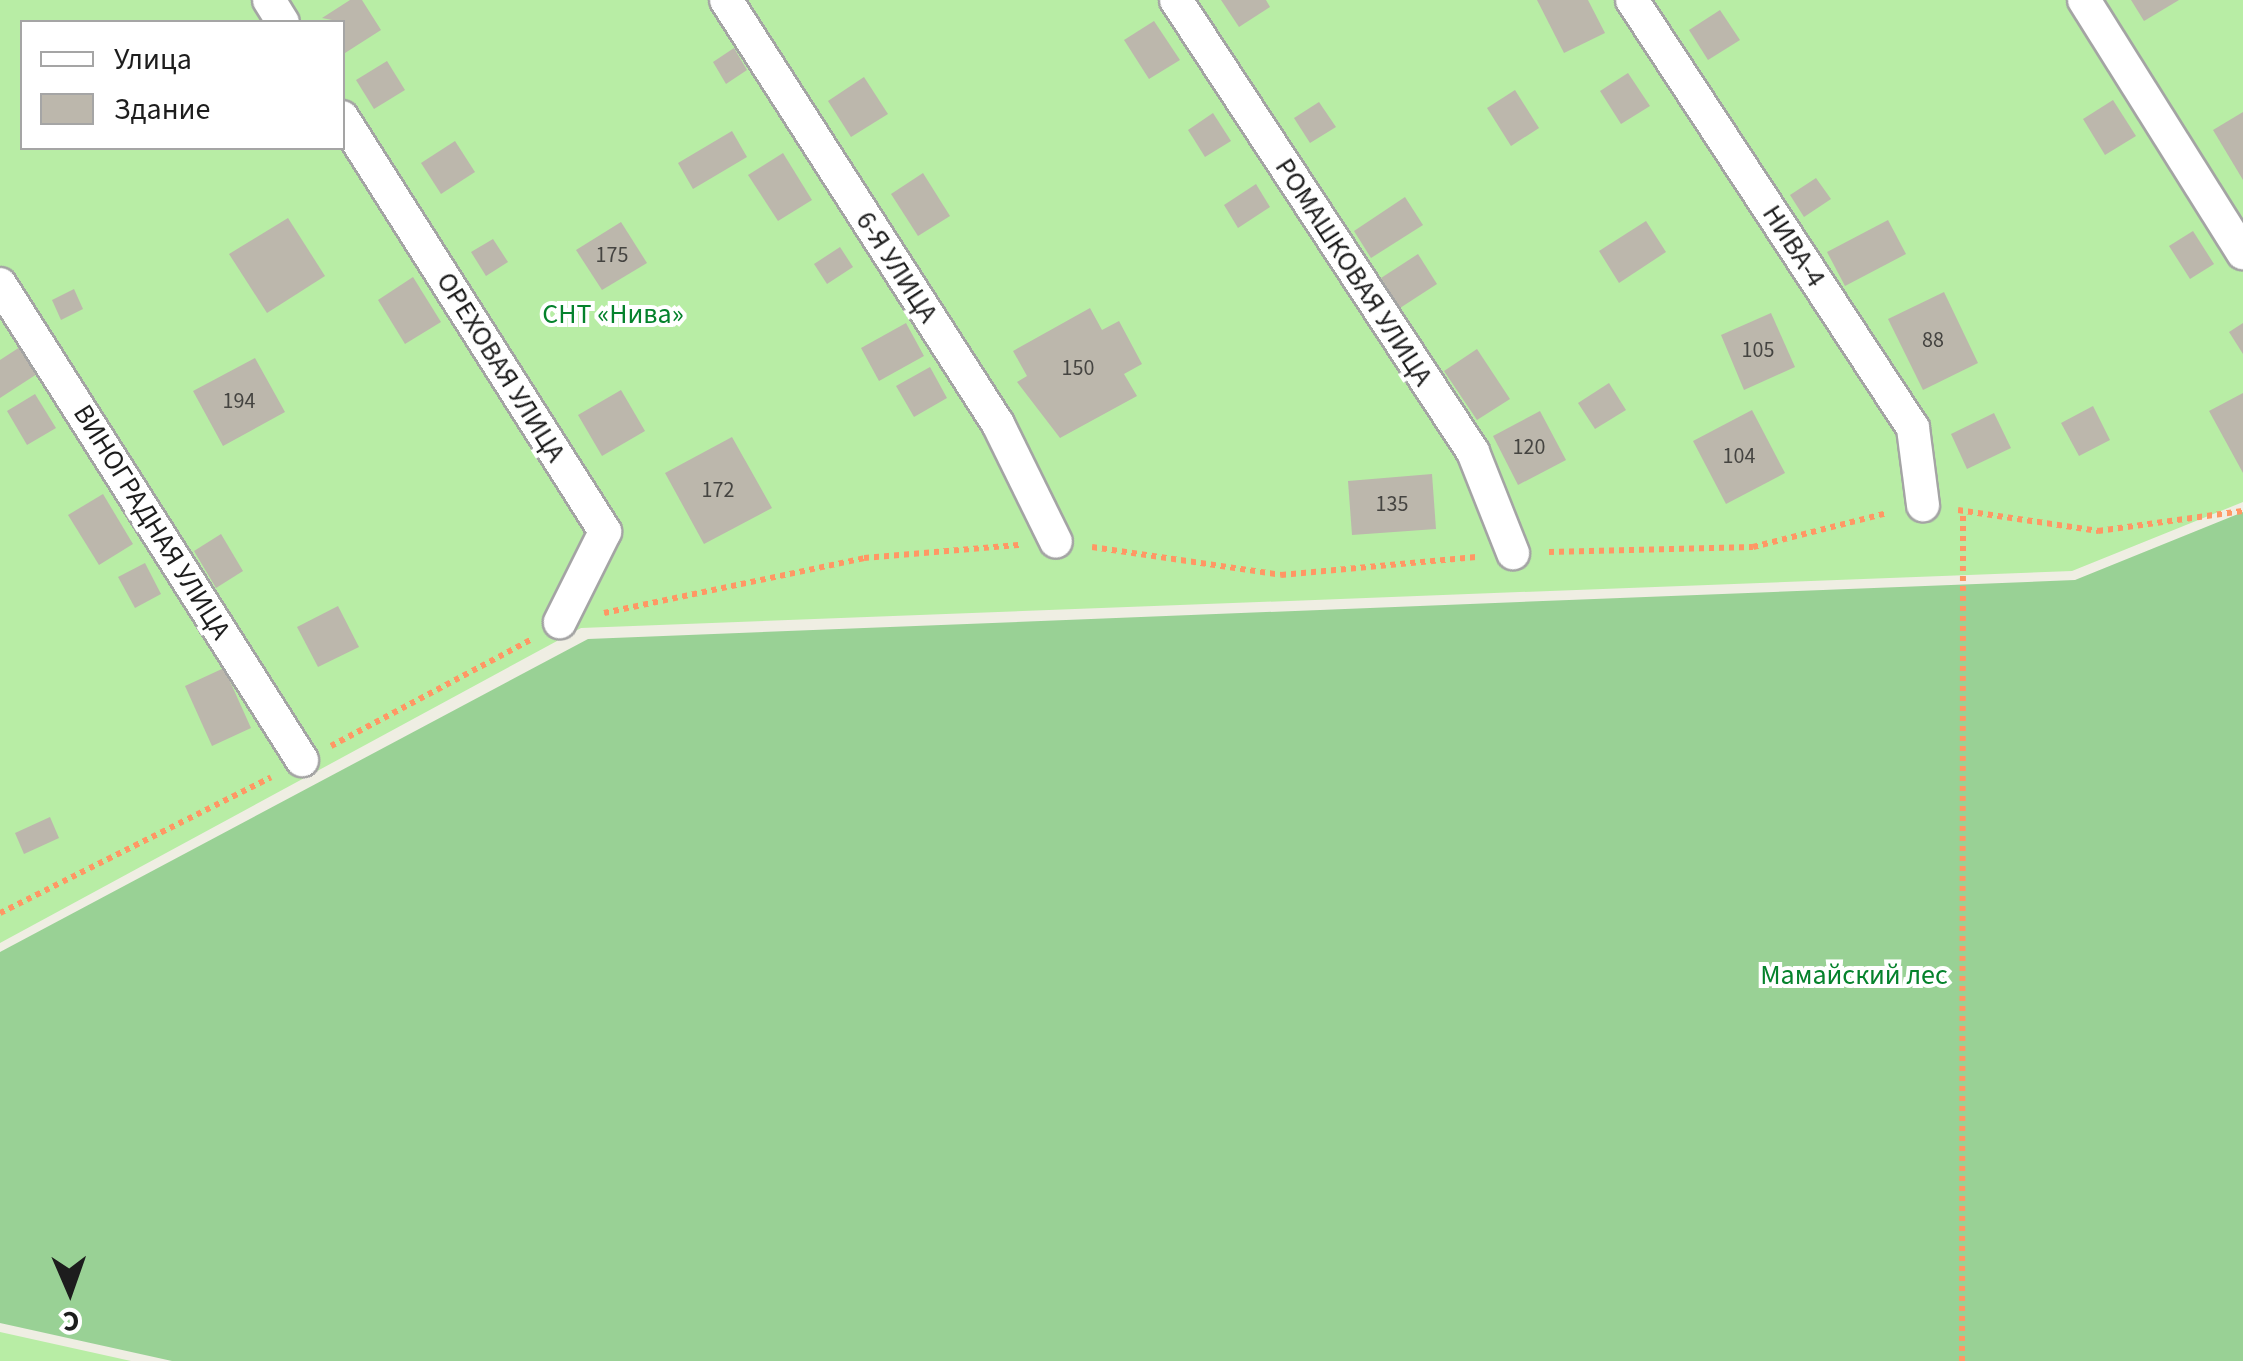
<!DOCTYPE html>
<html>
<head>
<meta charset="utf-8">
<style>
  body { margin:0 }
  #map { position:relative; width:2243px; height:1361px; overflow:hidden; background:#efeee3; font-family:"Source Sans 3",sans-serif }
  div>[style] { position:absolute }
  .grass>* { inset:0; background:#b8eda5 }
  .forest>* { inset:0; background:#99d195 }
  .building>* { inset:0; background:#bcb7ac }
  .path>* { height:6px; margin-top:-3px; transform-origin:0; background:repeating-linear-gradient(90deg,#ff9764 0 5px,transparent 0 10px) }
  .roads { filter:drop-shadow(2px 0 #a4a4a4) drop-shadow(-2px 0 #a4a4a4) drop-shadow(0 2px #a4a4a4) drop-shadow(0 -2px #a4a4a4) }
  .street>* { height:32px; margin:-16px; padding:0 16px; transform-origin:16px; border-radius:16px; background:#fff }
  span { translate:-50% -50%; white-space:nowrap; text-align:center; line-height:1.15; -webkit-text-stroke:8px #fff; paint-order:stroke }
  .number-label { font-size:22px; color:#454441 }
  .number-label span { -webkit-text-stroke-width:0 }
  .street-label { font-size:28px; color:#1d1d1d }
  .park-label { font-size:28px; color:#05822c }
  .legend { position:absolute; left:20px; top:20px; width:325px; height:130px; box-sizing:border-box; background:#fff; border:2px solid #a5a5a5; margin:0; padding:12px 18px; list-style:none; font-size:30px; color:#1d1d1d }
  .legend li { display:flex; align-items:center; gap:20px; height:50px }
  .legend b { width:50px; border:2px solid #a5a5a5 }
  .north { position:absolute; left:20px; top:1241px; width:100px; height:100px; -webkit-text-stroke:8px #fff; paint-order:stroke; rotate:178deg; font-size:28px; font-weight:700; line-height:40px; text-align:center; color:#1d1d1d }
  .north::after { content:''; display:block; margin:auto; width:35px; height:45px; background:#1d1d1d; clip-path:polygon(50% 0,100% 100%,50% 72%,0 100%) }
</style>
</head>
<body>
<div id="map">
  <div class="grass">
    <div style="clip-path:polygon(evenodd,0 0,2243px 0,2243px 502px,2072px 571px,581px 628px,0 943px,0 0,22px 22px,342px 22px,342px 148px,22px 148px,22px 22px)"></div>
    <div style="clip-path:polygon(0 1332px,131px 1361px,0 1361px)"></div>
  </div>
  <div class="forest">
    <div style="clip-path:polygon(2243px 512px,2243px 1361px,172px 1361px,0 1323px,0 952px,588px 639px,2075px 580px)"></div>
  </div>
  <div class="building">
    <div style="clip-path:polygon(350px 0,362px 0,381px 30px,345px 53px,342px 22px,322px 18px)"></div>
    <div style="clip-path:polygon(1221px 0,1266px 0,1270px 7px,1239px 27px)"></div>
    <div style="clip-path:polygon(1537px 0,1588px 0,1605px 33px,1564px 53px)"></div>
    <div style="clip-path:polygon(2131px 0,2179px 0,2144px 21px)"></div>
    <div style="clip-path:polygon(1720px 10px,1740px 40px,1708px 60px,1689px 30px)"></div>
    <div style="clip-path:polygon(1154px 21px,1180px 60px,1149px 79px,1124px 40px)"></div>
    <div style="clip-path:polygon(734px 48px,747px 70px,726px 84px,713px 62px)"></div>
    <div style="clip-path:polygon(387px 61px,405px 90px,374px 109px,356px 80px)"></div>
    <div style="clip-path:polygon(1628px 73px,1650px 106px,1621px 124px,1600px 91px)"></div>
    <div style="clip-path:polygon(864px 77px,888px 114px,851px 137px,828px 101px)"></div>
    <div style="clip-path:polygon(1515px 90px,1539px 128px,1511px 146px,1487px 108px)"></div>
    <div style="clip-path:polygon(2113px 100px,2136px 136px,2105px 155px,2083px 119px)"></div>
    <div style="clip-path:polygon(1319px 102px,1336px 127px,1310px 143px,1294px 118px)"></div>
    <div style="clip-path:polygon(2243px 112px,2243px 180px,2213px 130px)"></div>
    <div style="clip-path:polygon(1213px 113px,1231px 141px,1205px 157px,1188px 130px)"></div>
    <div style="clip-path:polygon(732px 131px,747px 157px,693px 189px,678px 163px)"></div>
    <div style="clip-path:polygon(455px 141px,475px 172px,441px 194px,421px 163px)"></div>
    <div style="clip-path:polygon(783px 153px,812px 200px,778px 221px,748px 175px)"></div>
    <div style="clip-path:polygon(923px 173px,950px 216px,918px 236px,891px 194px)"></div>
    <div style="clip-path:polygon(1816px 178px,1831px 199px,1804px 217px,1790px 195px)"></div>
    <div style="clip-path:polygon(1256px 184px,1270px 207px,1238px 228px,1224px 205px)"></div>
    <div style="clip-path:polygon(1405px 197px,1423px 225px,1371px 258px,1354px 231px)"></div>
    <div style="clip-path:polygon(288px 218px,325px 276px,267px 313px,229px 254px)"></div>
    <div style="clip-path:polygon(1888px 220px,1906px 254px,1845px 286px,1827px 252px)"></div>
    <div style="clip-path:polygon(1646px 221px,1666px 252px,1619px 283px,1599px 251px)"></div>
    <div style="clip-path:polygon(621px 222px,647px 263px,602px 290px,576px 250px)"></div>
    <div style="clip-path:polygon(2193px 231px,2214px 264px,2190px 279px,2169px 246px)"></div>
    <div style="clip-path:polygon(493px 239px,508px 262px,486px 276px,471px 252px)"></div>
    <div style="clip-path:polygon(840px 247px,853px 267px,827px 284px,814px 264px)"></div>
    <div style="clip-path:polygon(1418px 254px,1437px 284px,1400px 308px,1381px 278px)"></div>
    <div style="clip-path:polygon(413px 277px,441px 322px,405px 344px,378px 300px)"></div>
    <div style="clip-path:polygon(74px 289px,83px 309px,61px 320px,52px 300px)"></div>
    <div style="clip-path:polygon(1944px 292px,1978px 363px,1923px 390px,1888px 319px)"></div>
    <div style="clip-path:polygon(1090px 308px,1102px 330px,1119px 321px,1142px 364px,1124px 374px,1137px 396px,1060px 438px,1017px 382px,1027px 376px,1013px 351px)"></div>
    <div style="clip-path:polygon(1771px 313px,1795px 367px,1744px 390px,1721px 335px)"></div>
    <div style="clip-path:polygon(906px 323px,924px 356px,879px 381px,861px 348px)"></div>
    <div style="clip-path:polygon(2243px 323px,2243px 354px,2229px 332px)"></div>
    <div style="clip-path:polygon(20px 347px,37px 374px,0 398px,0 360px)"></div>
    <div style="clip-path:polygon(1477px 349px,1510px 399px,1477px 420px,1444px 371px)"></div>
    <div style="clip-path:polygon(255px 358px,285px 412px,223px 446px,193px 391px)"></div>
    <div style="clip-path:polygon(930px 367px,947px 398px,914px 417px,896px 386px)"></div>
    <div style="clip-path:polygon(1609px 383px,1626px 410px,1595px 429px,1578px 403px)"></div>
    <div style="clip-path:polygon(621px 390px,645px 431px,602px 456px,578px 415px)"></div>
    <div style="clip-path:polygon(2243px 393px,2243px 473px,2209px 411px)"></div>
    <div style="clip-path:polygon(35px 394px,56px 428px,27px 445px,7px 411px)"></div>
    <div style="clip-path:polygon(2093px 406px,2110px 440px,2079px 456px,2061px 423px)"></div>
    <div style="clip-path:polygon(1752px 410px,1785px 473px,1726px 504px,1693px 441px)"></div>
    <div style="clip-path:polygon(1540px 411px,1566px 460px,1518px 485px,1493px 436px)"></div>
    <div style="clip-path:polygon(1994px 413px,2011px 448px,1967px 469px,1951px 434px)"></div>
    <div style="clip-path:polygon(732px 437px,772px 508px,704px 544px,665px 473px)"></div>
    <div style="clip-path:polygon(1432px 474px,1436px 529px,1352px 535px,1348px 481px)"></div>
    <div style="clip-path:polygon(103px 494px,133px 544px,99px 565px,68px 515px)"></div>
    <div style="clip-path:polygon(221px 534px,243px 571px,216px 588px,194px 551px)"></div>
    <div style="clip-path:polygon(145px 563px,161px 594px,135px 608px,118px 577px)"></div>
    <div style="clip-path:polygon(338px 606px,359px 647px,318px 667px,297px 627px)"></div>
    <div style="clip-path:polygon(224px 668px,251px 728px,212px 746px,185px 686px)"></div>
    <div style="clip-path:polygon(50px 817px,59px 838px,24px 854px,15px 833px)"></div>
  </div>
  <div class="path">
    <div style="left:1958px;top:510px;width:142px;rotate:8.5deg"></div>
    <div style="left:2098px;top:531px;width:146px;rotate:-7.9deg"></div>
    <div style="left:1092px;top:547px;width:191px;rotate:8.4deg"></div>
    <div style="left:1281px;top:575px;width:196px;rotate:-5.3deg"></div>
    <div style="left:1549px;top:552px;width:204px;rotate:-1.4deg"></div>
    <div style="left:1753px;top:547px;width:138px;rotate:-14.2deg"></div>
    <div style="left:604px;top:613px;width:266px;rotate:-11.9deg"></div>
    <div style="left:864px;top:558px;width:157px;rotate:-4.8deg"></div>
    <div style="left:331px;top:746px;width:228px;rotate:-28deg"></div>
    <div style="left:0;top:913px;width:303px;rotate:-26.6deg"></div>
    <div style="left:1962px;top:1361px;width:850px;rotate:-89.93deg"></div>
  </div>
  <div class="roads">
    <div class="street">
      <div style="left:269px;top:0;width:26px;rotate:58deg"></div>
      <div style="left:726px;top:0;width:504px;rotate:57.32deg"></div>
      <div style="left:998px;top:424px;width:131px;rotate:63.8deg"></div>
      <div style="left:1176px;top:0;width:541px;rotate:56.69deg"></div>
      <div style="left:1473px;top:452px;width:109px;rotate:68.4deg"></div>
      <div style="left:1632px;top:0;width:512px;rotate:56.71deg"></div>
      <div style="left:1913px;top:428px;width:78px;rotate:82.6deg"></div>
      <div style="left:2084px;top:0;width:299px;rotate:57.9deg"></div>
      <div style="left:342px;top:117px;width:491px;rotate:57.6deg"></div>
      <div style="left:605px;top:532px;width:101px;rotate:116.6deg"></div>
      <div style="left:0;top:284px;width:564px;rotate:57.61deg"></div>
    </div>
  </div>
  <div class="number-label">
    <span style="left:612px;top:256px">175</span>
    <span style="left:1933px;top:341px">88</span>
    <span style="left:1758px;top:351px">105</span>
    <span style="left:1078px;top:369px">150</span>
    <span style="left:239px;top:402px">194</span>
    <span style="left:1529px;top:448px">120</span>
    <span style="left:1739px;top:457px">104</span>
    <span style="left:718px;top:491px">172</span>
    <span style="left:1392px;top:505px">135</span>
  </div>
  <div class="street-label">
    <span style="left:1794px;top:246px;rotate:57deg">НИВА-4</span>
    <span style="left:897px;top:267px;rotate:57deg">6-Я УЛИЦА</span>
    <span style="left:1354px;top:272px;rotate:57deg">РОМАШКОВАЯ УЛИЦА</span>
    <span style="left:501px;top:367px;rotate:58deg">ОРЕХОВАЯ УЛИЦА</span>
    <span style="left:152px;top:522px;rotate:58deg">ВИНОГРАДНАЯ УЛИЦА</span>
  </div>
  <div class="park-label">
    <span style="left:613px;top:314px">СНТ «Нива»</span>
    <span style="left:1854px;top:975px">Мамайский лес</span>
  </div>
  <ul class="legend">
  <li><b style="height:12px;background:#fff"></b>Улица</li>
  <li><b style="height:28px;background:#bcb7ac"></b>Здание</li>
  </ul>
  <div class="north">С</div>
</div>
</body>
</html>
